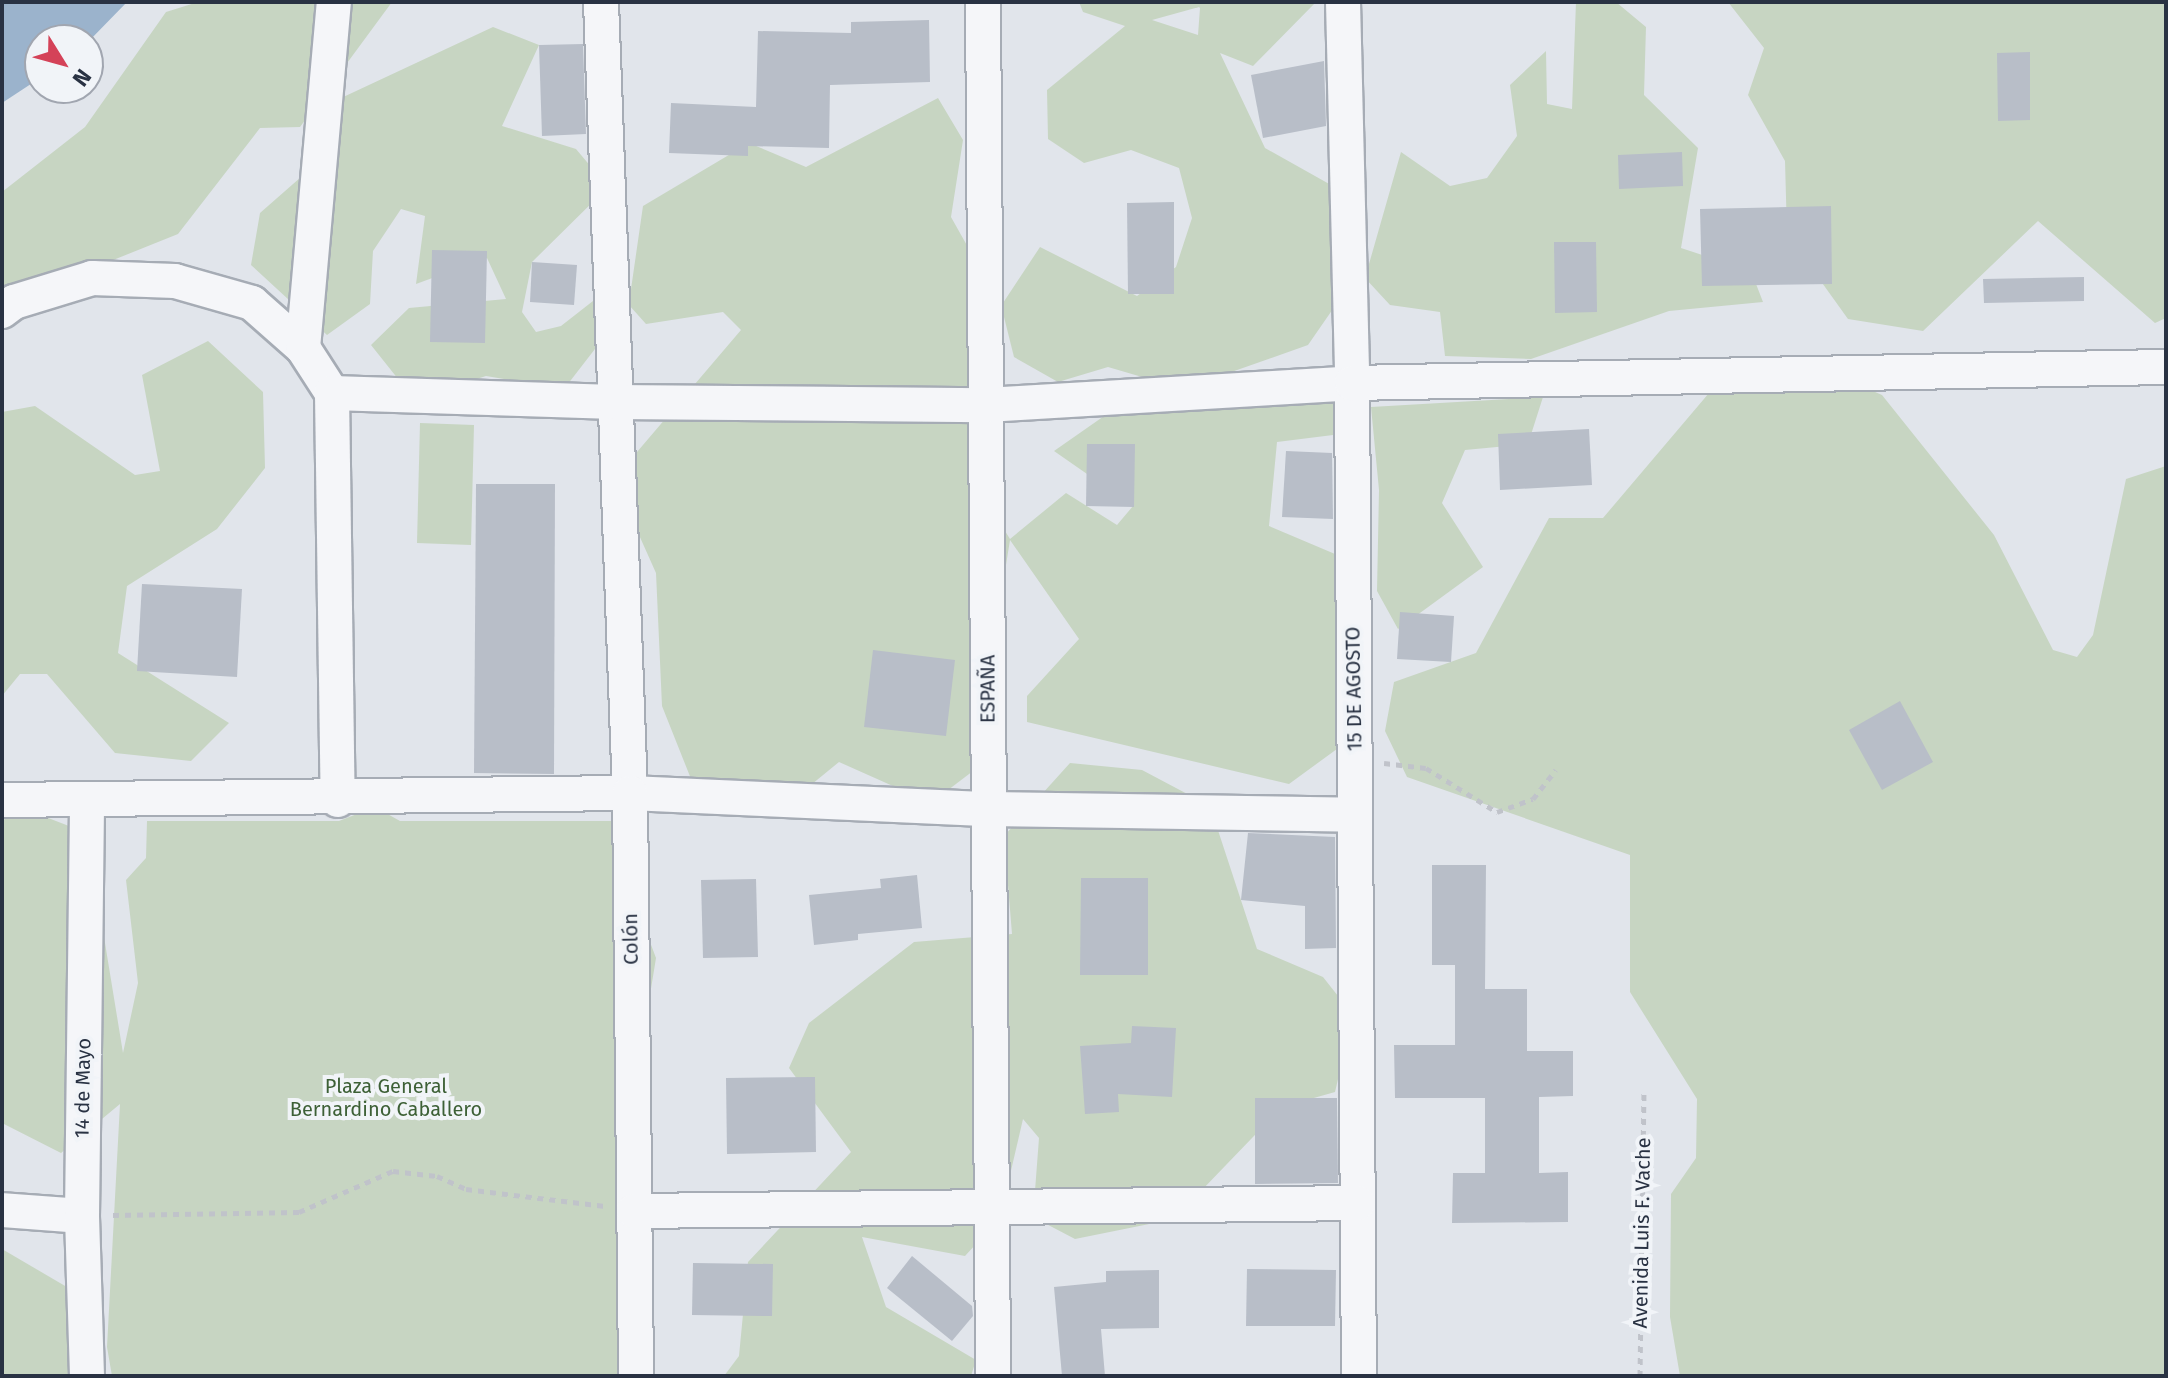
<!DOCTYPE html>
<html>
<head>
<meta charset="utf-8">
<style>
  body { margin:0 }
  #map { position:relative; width:2168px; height:1378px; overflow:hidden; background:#e1e5eb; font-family:"Fira Sans",sans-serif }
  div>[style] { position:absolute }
  .green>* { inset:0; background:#c7d5c2 }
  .water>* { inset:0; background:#9bb3cc }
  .building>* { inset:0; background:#b8bec8 }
  .path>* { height:5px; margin-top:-2.5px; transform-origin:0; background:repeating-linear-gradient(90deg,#c0c3ca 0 6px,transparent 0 12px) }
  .roads { filter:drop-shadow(2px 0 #a6acb5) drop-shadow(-2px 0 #a6acb5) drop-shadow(0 2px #a6acb5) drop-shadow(0 -2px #a6acb5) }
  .street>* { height:34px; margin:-17px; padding:0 17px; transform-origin:17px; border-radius:17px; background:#f5f6f9 }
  span { translate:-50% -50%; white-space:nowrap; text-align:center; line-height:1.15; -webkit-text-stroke:8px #f1f4f8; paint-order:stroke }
  .street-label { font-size:20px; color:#293243 }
  .park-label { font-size:20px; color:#3d6036 }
  .frame { position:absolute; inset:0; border:4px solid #293243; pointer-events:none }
  .north { position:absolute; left:24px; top:24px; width:80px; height:80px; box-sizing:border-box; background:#f1f4f8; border:2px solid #a1a6b0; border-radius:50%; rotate:127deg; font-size:22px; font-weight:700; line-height:32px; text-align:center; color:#293243 }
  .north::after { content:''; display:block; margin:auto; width:28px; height:36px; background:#d44258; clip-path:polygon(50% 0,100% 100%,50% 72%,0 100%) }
</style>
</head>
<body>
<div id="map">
  <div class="green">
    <div style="clip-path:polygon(198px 2px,392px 2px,300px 127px,260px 128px,178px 234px,41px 289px,2px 326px,2px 192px,85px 127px,166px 12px)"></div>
    <div style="clip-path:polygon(evenodd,1079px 2px,1316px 2px,1253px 66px,1220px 53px,1265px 148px,1331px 185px,1353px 280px,1308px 345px,1183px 389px,1108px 367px,1058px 382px,1014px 357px,1002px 309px,984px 497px,1010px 539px,1066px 493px,1117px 525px,1133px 506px,1054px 451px,1107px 414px,1334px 399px,1333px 435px,1277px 442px,1269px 526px,1335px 554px,1352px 738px,1289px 784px,1027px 722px,1027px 696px,1079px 639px,1010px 540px,973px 771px,931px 803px,839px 762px,779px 811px,699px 799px,662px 706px,656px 573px,614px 479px,741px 330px,723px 312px,646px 324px,629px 305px,564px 389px,486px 376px,414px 399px,371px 345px,409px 308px,506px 299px,487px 258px,416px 284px,425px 216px,401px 209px,373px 251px,370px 304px,327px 335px,251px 265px,260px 213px,317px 163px,339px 99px,493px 27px,539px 45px,502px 126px,576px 149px,608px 187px,532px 262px,522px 312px,536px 332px,561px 326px,616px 283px,629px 303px,643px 206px,749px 143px,806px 167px,938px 98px,963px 140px,951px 217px,1001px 306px,1040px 247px,1137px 296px,1176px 267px,1192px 218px,1179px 168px,1131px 150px,1084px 163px,1048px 139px,1047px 90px,1125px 26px,1083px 12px,1079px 2px,1200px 8px,1198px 35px,1152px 20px,1199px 7px,1200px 8px)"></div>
    <div style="clip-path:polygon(1576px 2px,1616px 2px,1646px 27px,1644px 95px,1698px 148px,1681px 248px,1751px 271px,1763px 302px,1669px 311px,1531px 359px,1445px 356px,1440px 312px,1390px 305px,1365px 278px,1401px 152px,1450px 186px,1487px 178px,1517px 136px,1510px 85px,1546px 51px,1547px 104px,1572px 109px)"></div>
    <div style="clip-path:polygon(1728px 2px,2166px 2px,2166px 318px,2155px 323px,2038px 221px,1923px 331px,1848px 319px,1787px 234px,1785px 161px,1748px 95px,1764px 48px)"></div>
    <div style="clip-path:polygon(208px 341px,263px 392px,265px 468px,217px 529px,127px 586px,118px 653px,229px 723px,191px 761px,115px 753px,47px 674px,20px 674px,2px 696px,2px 412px,35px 406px,135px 475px,160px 471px,142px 375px)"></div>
    <div style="clip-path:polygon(1737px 360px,1811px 364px,1882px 395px,1994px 535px,2053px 650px,2077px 657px,2093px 635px,2126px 479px,2166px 466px,2166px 1376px,1680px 1376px,1670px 1317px,1671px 1194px,1696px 1158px,1697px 1099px,1630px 992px,1630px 855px,1407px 777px,1385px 731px,1394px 682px,1476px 653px,1549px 518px,1603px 518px)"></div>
    <div style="clip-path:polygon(1543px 397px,1528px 444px,1465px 450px,1442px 503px,1483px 567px,1398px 629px,1377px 591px,1379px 490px,1371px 407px)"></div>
    <div style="clip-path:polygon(420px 423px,474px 425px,471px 545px,417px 543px)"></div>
    <div style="clip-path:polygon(1070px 763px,1142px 770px,1210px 806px,1257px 949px,1323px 977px,1353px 1015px,1335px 1092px,1282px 1107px,1174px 1219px,1075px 1239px,1033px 1217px,1039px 1138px,1023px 1119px,1000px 1218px,965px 1256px,862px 1237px,886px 1307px,976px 1360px,971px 1376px,724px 1376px,739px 1356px,748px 1262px,851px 1152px,789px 1068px,809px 1023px,914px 942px,1012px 934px,1004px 836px)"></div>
    <div style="clip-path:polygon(12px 804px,87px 833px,123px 1053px,138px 983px,126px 880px,146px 858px,147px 821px,339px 821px,375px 807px,400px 821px,628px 821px,627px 881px,656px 958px,626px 1142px,629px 1376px,112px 1376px,107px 1347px,120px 1104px,61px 1153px,2px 1123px,2px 824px)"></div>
    <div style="clip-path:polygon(2px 1249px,72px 1290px,95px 1376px,2px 1376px)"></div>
  </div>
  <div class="water">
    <div style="clip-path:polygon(2px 2px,127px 2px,88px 42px,40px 40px,40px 78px,2px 103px)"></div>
  </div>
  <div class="building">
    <div style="clip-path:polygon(929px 20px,930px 82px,830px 85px,829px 148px,748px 146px,748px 156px,669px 153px,671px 103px,756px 107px,758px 31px,851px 33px,851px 22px)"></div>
    <div style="clip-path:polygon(583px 44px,586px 134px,542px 136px,539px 45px)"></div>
    <div style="clip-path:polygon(2030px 52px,2030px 120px,1998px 121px,1997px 53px)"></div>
    <div style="clip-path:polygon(1324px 61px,1326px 126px,1263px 138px,1251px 75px)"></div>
    <div style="clip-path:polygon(1682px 152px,1683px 186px,1619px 189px,1618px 155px)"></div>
    <div style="clip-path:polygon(1174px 202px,1174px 294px,1128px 294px,1127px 203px)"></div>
    <div style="clip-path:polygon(1831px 206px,1832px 284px,1702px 286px,1700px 209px)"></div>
    <div style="clip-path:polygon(1554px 242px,1596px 242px,1597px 312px,1555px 313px)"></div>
    <div style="clip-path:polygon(432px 250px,487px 251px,485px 343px,430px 342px)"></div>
    <div style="clip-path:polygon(532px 262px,577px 265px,574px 305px,530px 302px)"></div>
    <div style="clip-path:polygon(2084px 277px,2084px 301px,1984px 303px,1983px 279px)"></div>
    <div style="clip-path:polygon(1589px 429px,1592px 485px,1500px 490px,1498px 434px)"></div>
    <div style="clip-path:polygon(1087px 444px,1135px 444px,1134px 507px,1086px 506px)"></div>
    <div style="clip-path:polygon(1286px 451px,1332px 453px,1333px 519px,1282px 517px)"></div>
    <div style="clip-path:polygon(476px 484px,555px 484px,554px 774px,474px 773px)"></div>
    <div style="clip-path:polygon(142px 584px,242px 589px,237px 677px,137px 671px)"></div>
    <div style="clip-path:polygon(1400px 612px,1454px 616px,1451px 662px,1397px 659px)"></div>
    <div style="clip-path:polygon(873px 650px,955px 660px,946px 736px,864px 727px)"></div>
    <div style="clip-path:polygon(1900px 701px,1933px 762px,1882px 790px,1849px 730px)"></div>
    <div style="clip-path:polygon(1248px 833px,1335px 837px,1336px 948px,1305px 949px,1305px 906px,1241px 900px)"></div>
    <div style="clip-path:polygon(1432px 865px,1486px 865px,1485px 989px,1527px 989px,1527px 1051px,1573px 1051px,1573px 1096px,1539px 1097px,1539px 1173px,1568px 1172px,1568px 1222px,1452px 1223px,1453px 1173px,1485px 1173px,1485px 1098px,1395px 1098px,1394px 1045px,1455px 1045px,1455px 965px,1432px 965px)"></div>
    <div style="clip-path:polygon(917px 875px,922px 928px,858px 934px,858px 940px,814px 945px,809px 895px,881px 888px,880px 879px)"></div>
    <div style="clip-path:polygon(1081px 878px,1148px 878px,1148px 975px,1080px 975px)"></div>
    <div style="clip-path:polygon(756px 879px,758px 957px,703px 958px,701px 880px)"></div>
    <div style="clip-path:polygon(1132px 1026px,1176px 1028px,1172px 1097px,1118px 1094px,1119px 1112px,1085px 1114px,1080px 1046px,1131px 1043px)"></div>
    <div style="clip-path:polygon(815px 1077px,816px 1152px,727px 1154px,726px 1078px)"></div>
    <div style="clip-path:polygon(1255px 1098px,1337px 1098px,1338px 1183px,1255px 1184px)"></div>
    <div style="clip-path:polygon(912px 1256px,972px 1306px,973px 1316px,952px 1341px,887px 1288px)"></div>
    <div style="clip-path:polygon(693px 1263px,773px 1264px,772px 1316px,692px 1315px)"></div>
    <div style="clip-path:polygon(1247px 1269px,1336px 1270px,1335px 1326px,1246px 1326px)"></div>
    <div style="clip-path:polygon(1159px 1270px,1159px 1328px,1101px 1329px,1105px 1376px,1062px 1376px,1054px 1287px,1106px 1282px,1106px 1271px)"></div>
  </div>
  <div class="path">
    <div style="left:1384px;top:763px;width:42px;rotate:6.8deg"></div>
    <div style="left:1426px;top:768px;width:84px;rotate:31.8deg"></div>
    <div style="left:1497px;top:812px;width:38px;rotate:-20deg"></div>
    <div style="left:1533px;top:799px;width:37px;rotate:-52deg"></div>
    <div style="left:113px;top:1215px;width:186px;rotate:-0.9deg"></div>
    <div style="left:299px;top:1212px;width:103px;rotate:-23.6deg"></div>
    <div style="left:393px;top:1171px;width:44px;rotate:6.5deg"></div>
    <div style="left:437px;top:1176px;width:32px;rotate:24deg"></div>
    <div style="left:466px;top:1189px;width:140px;rotate:7deg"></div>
    <div style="left:1640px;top:1376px;width:286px;rotate:-89.2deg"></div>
  </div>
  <div class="roads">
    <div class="street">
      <div style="left:601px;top:2px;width:792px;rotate:87.9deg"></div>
      <div style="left:630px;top:793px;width:359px;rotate:2.6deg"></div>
      <div style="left:989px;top:809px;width:366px;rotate:0.9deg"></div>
      <div style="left:983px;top:2px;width:1374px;rotate:89.58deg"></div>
      <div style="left:1343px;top:2px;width:381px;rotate:88.6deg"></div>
      <div style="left:1352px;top:383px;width:993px;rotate:89.6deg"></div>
      <div style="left:2px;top:311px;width:15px;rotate:-37deg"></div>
      <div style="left:14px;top:302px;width:82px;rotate:-17.1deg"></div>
      <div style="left:92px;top:278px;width:83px;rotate:2.1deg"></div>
      <div style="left:175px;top:281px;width:80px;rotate:15.9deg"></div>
      <div style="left:252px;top:303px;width:68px;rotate:41.4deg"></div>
      <div style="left:303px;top:348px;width:54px;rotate:57.2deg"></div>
      <div style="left:332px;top:393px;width:407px;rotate:89.2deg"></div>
      <div style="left:303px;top:348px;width:347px;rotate:-84.9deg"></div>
      <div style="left:332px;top:393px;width:283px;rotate:1.8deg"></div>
      <div style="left:615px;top:402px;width:371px;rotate:0.5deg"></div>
      <div style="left:986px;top:405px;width:367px;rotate:-3.4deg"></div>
      <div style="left:1352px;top:383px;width:814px;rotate:-1.13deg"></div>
      <div style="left:2px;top:800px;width:628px;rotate:-0.64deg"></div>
      <div style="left:630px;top:793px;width:583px;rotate:89.41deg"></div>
      <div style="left:2px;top:1210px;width:80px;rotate:4.3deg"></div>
      <div style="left:634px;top:1211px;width:724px;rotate:-0.63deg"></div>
      <div style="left:87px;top:1376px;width:160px;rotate:-91.8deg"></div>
      <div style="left:82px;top:1216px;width:416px;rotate:-89.3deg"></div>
    </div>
  </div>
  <div class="street-label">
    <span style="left:988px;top:689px;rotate:-90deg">ESPAÑA</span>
    <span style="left:1354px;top:689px;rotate:-91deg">15 DE AGOSTO</span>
    <span style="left:631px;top:939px;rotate:-91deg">Colón</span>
    <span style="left:83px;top:1088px;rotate:-89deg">14 de Mayo</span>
    <span style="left:1642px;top:1233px;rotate:-89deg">Avenida Luis F. Vache</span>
  </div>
  <div class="park-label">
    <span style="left:386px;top:1098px">Plaza General<br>Bernardino Caballero</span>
  </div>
  <div class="frame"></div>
  <div class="north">N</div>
</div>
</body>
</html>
